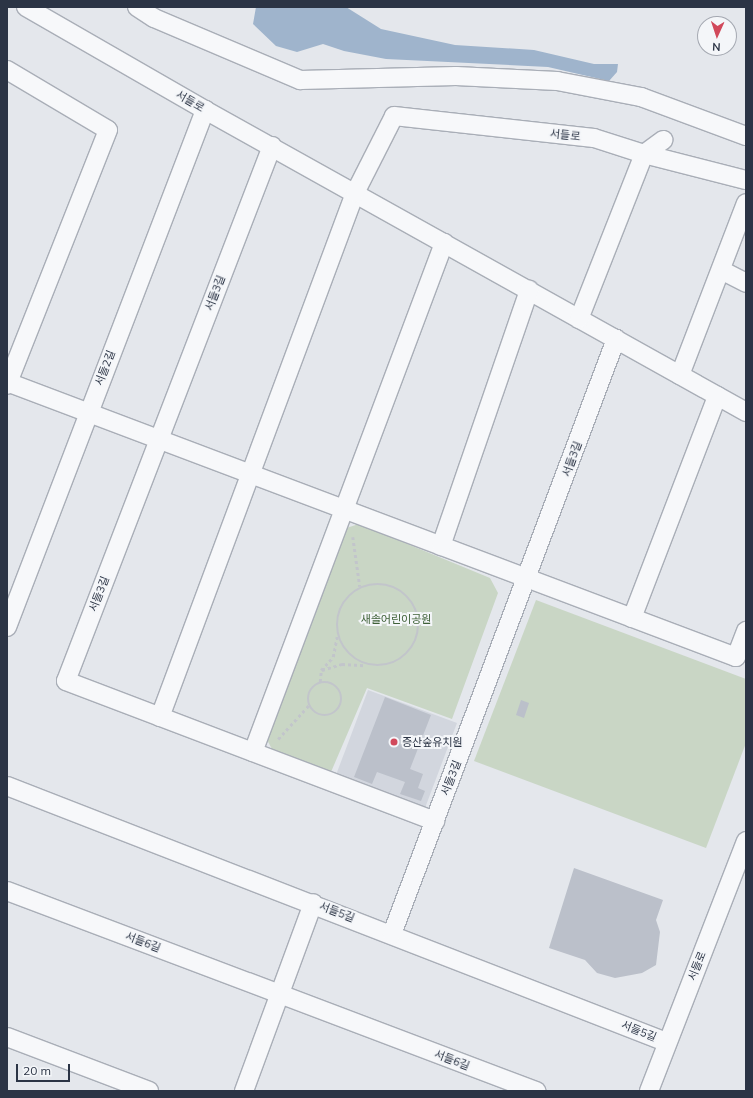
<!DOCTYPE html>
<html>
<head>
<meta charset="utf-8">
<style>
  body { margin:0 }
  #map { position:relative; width:753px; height:1098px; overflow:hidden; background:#e4e7ec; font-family:Mulish,"Noto Sans KR",sans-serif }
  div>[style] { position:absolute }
  .built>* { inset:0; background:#d2d6de }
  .green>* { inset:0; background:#c9d6c5 }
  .water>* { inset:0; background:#9fb4cc }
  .building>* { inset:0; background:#bbc0ca }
  .path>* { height:2.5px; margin-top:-1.25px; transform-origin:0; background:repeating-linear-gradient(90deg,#c2c5cb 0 3px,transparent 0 6px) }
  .path>.ring { margin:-1.25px; padding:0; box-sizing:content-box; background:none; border:2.5px solid #c2c5cb; border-radius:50% }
  .roads { filter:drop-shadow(1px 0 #a9aeb7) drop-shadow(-1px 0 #a9aeb7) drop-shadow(0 1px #a9aeb7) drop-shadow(0 -1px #a9aeb7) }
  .minor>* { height:18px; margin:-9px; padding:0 9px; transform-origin:9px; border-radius:9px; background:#f7f8fa }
  .dots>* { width:11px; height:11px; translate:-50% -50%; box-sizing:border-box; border:2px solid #f4f6f9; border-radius:50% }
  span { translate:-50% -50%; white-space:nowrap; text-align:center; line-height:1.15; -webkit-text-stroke:4px #f4f6f9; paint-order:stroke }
  .street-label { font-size:11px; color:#2b3445 }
  .park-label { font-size:11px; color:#3f6138 }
  .poi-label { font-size:11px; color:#2b3445 }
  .left { translate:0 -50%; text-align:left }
  .frame { position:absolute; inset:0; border:8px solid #2b3445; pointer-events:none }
  .north { position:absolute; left:697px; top:16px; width:40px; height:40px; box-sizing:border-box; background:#f4f6f9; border:1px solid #a4a8b1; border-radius:50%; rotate:183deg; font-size:11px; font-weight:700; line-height:16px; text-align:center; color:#2b3445 }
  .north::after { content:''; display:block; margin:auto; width:14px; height:18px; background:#d1495b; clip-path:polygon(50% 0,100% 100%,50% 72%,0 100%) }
  .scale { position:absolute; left:16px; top:1064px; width:54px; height:18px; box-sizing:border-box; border:2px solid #2b3445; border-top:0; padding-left:5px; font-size:12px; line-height:14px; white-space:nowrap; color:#2b3445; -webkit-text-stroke:3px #f4f6f9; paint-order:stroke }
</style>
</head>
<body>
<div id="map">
  <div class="built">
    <div style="clip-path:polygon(368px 690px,457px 723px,425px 808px,336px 775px)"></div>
  </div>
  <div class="green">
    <div style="clip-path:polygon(359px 524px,490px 578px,498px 593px,452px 719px,367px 688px,331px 772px,273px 751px,265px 736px,343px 529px)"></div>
    <div style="clip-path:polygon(536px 600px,746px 679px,746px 743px,706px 848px,474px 761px)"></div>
  </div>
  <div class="water">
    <div style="clip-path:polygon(256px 7px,346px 7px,381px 29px,455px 45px,534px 50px,594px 64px,618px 64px,617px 72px,609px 81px,548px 67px,386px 59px,344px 51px,323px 44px,297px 52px,276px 46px,253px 24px)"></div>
  </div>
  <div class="building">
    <div style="clip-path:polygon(385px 697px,431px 715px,410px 769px,423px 774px,418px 788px,425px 791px,421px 801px,400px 794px,405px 782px,377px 772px,372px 784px,354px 777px)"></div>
    <div style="clip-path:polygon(521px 700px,529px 703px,524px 718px,516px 715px)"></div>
    <div style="clip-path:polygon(574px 868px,663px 900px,656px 920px,660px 932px,656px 965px,642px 973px,615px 978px,597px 973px,585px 960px,549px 948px)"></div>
  </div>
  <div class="path">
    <div style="left:353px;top:537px;width:50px;rotate:82deg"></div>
    <div class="ring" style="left:337px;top:584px;width:79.5px;height:79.5px"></div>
    <div style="left:322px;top:670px;width:21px;rotate:-17deg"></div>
    <div style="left:342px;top:664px;width:22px;rotate:3deg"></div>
    <div style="left:320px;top:682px;width:12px;rotate:-85deg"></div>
    <div style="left:321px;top:670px;width:18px;rotate:-47deg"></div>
    <div style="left:333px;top:657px;width:21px;rotate:-79deg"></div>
    <div class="ring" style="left:308px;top:682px;width:31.5px;height:31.5px"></div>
    <div style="left:278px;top:739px;width:46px;rotate:-47.6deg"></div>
  </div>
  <div class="roads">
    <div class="minor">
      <div style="left:26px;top:7px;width:207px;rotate:29.9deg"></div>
      <div style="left:205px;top:110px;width:620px;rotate:29.17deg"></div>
      <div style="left:137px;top:7px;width:20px;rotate:33deg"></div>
      <div style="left:154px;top:18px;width:159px;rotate:23deg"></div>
      <div style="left:300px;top:80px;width:156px;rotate:-1.5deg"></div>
      <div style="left:456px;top:76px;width:101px;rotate:2.8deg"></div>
      <div style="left:557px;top:81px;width:86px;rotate:10.8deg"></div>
      <div style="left:641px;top:97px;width:112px;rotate:20.4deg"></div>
      <div style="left:7px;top:70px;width:117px;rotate:30.7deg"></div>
      <div style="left:108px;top:130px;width:274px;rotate:111.6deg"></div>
      <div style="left:272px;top:146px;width:573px;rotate:111.06deg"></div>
      <div style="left:66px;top:681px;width:395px;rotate:20.8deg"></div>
      <div style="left:644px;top:154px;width:24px;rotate:-36deg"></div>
      <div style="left:721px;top:270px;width:28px;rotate:27deg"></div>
      <div style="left:579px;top:319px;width:177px;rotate:-68.5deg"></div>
      <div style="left:680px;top:375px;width:184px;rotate:-69deg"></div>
      <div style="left:7px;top:382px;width:779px;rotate:20.67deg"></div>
      <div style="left:736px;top:657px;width:28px;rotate:-69deg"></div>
      <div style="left:441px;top:546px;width:271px;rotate:-71deg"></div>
      <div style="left:632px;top:618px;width:238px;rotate:-69deg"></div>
      <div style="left:7px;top:627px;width:554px;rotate:-69.04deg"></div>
      <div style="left:160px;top:717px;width:559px;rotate:-69.59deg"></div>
      <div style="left:355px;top:193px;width:86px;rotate:-63.1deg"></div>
      <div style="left:394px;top:116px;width:201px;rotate:6.3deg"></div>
      <div style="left:594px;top:138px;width:52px;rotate:17.7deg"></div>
      <div style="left:644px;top:154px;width:105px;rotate:14.3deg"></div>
      <div style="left:253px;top:752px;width:544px;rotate:-69.43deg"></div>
      <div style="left:7px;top:786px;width:707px;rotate:21.23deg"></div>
      <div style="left:7px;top:891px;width:566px;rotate:20.71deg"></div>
      <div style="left:392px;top:934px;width:636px;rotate:-69.37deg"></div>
      <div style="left:7px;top:1037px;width:152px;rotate:20.8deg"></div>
      <div style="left:244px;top:1091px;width:200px;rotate:-69.8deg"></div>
      <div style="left:649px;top:1091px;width:268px;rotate:-68.8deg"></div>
    </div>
  </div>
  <div class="dots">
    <div style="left:394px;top:742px;background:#d1495b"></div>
  </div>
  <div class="street-label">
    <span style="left:190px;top:101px;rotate:30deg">서들로</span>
    <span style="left:565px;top:135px;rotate:6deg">서들로</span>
    <span style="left:215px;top:293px;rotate:-69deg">서들3길</span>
    <span style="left:105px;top:368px;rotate:-69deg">서들2길</span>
    <span style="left:572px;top:459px;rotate:-70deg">서들3길</span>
    <span style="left:99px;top:594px;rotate:-69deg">서들3길</span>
    <span style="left:451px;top:778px;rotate:-69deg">서들3길</span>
    <span style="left:337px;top:912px;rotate:21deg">서들5길</span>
    <span style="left:143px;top:942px;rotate:21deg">서들6길</span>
    <span style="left:697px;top:966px;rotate:-68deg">서들로</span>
    <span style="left:639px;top:1031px;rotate:22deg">서들5길</span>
    <span style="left:452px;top:1060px;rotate:21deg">서들6길</span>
  </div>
  <div class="park-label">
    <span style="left:396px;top:619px">새솔어린이공원</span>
  </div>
  <div class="poi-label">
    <span class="left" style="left:402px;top:742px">증산숲유치원</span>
  </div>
  <div class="frame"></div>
  <div class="north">N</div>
  <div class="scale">20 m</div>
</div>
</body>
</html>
